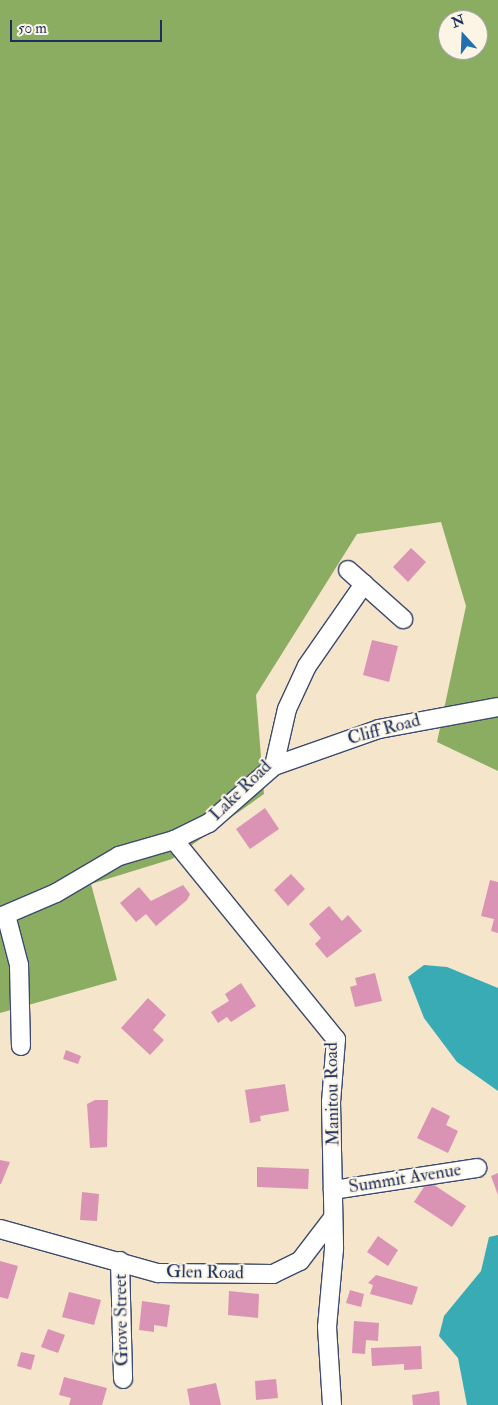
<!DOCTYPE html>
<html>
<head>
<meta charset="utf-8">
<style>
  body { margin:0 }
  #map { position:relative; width:498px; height:1405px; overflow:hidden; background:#f5e5cb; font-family:"IM FELL Double Pica",serif }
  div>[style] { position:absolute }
  .forest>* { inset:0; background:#8bad62 }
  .water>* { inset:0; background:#39abb4 }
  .building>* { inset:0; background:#da93b4 }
  .roads { filter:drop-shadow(1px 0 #3c4a6e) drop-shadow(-1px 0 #3c4a6e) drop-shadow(0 1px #3c4a6e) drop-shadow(0 -1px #3c4a6e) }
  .street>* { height:18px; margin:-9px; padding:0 9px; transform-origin:9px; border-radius:9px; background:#fff }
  span { translate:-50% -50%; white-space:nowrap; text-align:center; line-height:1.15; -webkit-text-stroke:4px #fcf5e5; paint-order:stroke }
  .street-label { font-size:18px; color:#1b2f5e }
  .north { position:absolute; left:438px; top:10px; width:50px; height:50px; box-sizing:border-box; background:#fcf5e5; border:1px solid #a2a6af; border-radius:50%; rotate:340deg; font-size:14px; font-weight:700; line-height:20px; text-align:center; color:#1b2f5e }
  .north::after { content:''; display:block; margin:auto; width:18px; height:22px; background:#1f6fb2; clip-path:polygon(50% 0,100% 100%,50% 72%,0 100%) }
  .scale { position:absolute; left:10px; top:20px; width:152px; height:22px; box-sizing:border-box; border:2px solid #1b2f5e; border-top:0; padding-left:6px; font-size:15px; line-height:18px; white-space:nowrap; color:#1b2f5e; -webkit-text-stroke:4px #fcf5e5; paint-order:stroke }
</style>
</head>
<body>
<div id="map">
  <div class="forest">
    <div style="clip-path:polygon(evenodd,0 0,498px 0,498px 771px,437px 742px,466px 606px,441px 522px,357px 534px,256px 695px,264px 794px,172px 859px,91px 884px,117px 980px,0 1013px,0 0,448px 20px,478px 20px,478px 50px,448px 50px,448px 20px)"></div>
  </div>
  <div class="water">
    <div style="clip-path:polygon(424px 965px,447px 967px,498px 988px,498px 1091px,457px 1062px,424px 1018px,408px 977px)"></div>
    <div style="clip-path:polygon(498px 1235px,498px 1405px,467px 1405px,458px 1358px,439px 1336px,444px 1316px,481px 1271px,489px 1237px)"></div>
  </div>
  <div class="building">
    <div style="clip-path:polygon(411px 548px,426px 562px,408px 582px,393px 567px)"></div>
    <div style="clip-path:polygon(372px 640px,398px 646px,389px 682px,363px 675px)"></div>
    <div style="clip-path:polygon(265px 808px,279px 829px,250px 849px,236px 829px)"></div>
    <div style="clip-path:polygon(291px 874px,305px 889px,288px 906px,274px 890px)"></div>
    <div style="clip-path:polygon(490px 880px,498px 882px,498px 933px,491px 931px,494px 919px,481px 916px)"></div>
    <div style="clip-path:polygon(183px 885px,190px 894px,187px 900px,156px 926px,146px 914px,136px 922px,120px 903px,139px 887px,151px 901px)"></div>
    <div style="clip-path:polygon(329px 906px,342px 921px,348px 915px,362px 931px,327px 958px,315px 944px,321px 938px,309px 924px)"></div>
    <div style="clip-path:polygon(375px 973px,382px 1001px,355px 1007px,350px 987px,357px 985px,355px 978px)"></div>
    <div style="clip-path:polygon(241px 983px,256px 1006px,231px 1022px,227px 1017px,218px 1023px,211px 1012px,229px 1001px,225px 994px)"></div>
    <div style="clip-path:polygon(148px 998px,166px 1015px,153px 1030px,164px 1040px,150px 1055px,121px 1028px)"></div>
    <div style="clip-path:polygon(66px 1050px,81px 1056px,78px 1064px,63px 1059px)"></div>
    <div style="clip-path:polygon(285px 1084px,289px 1111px,260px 1116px,261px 1121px,250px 1123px,245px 1090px)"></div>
    <div style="clip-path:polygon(95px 1100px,108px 1100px,107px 1147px,90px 1148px,87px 1104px)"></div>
    <div style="clip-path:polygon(432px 1107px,450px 1116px,446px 1125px,458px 1131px,448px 1153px,417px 1138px)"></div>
    <div style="clip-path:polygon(0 1160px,10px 1162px,1px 1184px,0 1184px)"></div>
    <div style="clip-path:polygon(257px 1167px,309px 1169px,308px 1189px,257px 1187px)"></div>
    <div style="clip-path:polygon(498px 1173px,498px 1195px,491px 1176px)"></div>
    <div style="clip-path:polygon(428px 1181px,466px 1206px,452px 1227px,414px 1202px)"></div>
    <div style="clip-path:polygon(82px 1192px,99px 1194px,97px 1221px,80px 1220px)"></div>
    <div style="clip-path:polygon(378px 1236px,398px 1250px,388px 1266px,367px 1252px)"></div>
    <div style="clip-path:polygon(0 1261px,18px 1266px,8px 1299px,0 1297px)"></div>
    <div style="clip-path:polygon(376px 1275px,418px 1287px,412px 1305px,370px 1294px,373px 1285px,368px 1283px)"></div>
    <div style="clip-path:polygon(350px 1290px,364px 1294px,361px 1307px,346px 1303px)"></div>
    <div style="clip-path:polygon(229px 1291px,259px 1294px,258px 1318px,228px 1315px)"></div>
    <div style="clip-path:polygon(69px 1292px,101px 1300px,94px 1325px,62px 1317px)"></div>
    <div style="clip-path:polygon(142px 1301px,170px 1305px,167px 1327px,154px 1325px,154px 1332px,139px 1330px)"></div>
    <div style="clip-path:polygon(354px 1321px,379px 1323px,378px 1341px,366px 1340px,365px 1354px,352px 1353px)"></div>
    <div style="clip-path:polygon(48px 1329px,65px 1335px,58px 1353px,41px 1347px)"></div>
    <div style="clip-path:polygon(421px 1346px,422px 1369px,404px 1370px,404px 1364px,372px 1366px,371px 1348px)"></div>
    <div style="clip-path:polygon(21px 1352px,35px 1355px,31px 1370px,17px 1366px)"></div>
    <div style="clip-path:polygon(64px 1377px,107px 1388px,102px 1405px,69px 1405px,71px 1398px,59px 1395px)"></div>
    <div style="clip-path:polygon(276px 1379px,278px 1398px,256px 1400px,255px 1381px)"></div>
    <div style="clip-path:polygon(216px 1383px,221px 1405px,190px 1405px,187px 1389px)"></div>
    <div style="clip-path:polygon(439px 1391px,440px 1405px,413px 1405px,412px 1395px)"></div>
  </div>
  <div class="roads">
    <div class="street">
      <div style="left:348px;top:570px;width:74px;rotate:41.7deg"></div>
      <div style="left:274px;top:766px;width:58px;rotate:-77.2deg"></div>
      <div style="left:287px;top:709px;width:47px;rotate:-65.1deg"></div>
      <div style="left:307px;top:666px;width:100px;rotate:-55.2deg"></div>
      <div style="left:174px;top:840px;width:257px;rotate:50.9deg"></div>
      <div style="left:336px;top:1039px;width:63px;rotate:94.5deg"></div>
      <div style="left:331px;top:1102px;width:147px;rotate:88.8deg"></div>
      <div style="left:334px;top:1249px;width:78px;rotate:95.1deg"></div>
      <div style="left:327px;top:1327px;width:78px;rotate:86.3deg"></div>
      <div style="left:6px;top:915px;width:52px;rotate:75.4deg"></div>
      <div style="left:19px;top:965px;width:81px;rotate:88.6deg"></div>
      <div style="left:0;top:917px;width:61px;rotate:-23.2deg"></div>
      <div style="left:56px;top:893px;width:73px;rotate:-30.4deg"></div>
      <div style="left:119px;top:856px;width:57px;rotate:-16.2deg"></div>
      <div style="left:174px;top:840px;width:39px;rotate:-26deg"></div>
      <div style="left:209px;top:823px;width:86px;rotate:-41.2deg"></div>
      <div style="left:274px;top:766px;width:111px;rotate:-19.4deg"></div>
      <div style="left:379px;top:729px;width:121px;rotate:-10.5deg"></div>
      <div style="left:333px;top:1190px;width:146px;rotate:-8.7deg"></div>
      <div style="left:0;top:1229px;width:164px;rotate:15.6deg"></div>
      <div style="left:158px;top:1273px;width:115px;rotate:0.5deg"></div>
      <div style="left:273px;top:1274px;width:30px;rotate:-26deg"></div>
      <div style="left:300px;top:1261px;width:53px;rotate:-52.7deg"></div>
      <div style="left:120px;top:1261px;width:118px;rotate:88.5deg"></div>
    </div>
  </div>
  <div class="street-label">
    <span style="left:384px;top:730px;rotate:-15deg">Cliff Road</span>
    <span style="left:241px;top:791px;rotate:-44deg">Lake Road</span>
    <span style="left:333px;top:1094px;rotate:-91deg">Manitou Road</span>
    <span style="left:405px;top:1179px;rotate:-9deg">Summit Avenue</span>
    <span style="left:205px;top:1273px;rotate:1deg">Glen Road</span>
    <span style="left:122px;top:1320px;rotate:-91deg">Grove Street</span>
  </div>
  <div class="north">N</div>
  <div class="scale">50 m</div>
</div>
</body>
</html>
